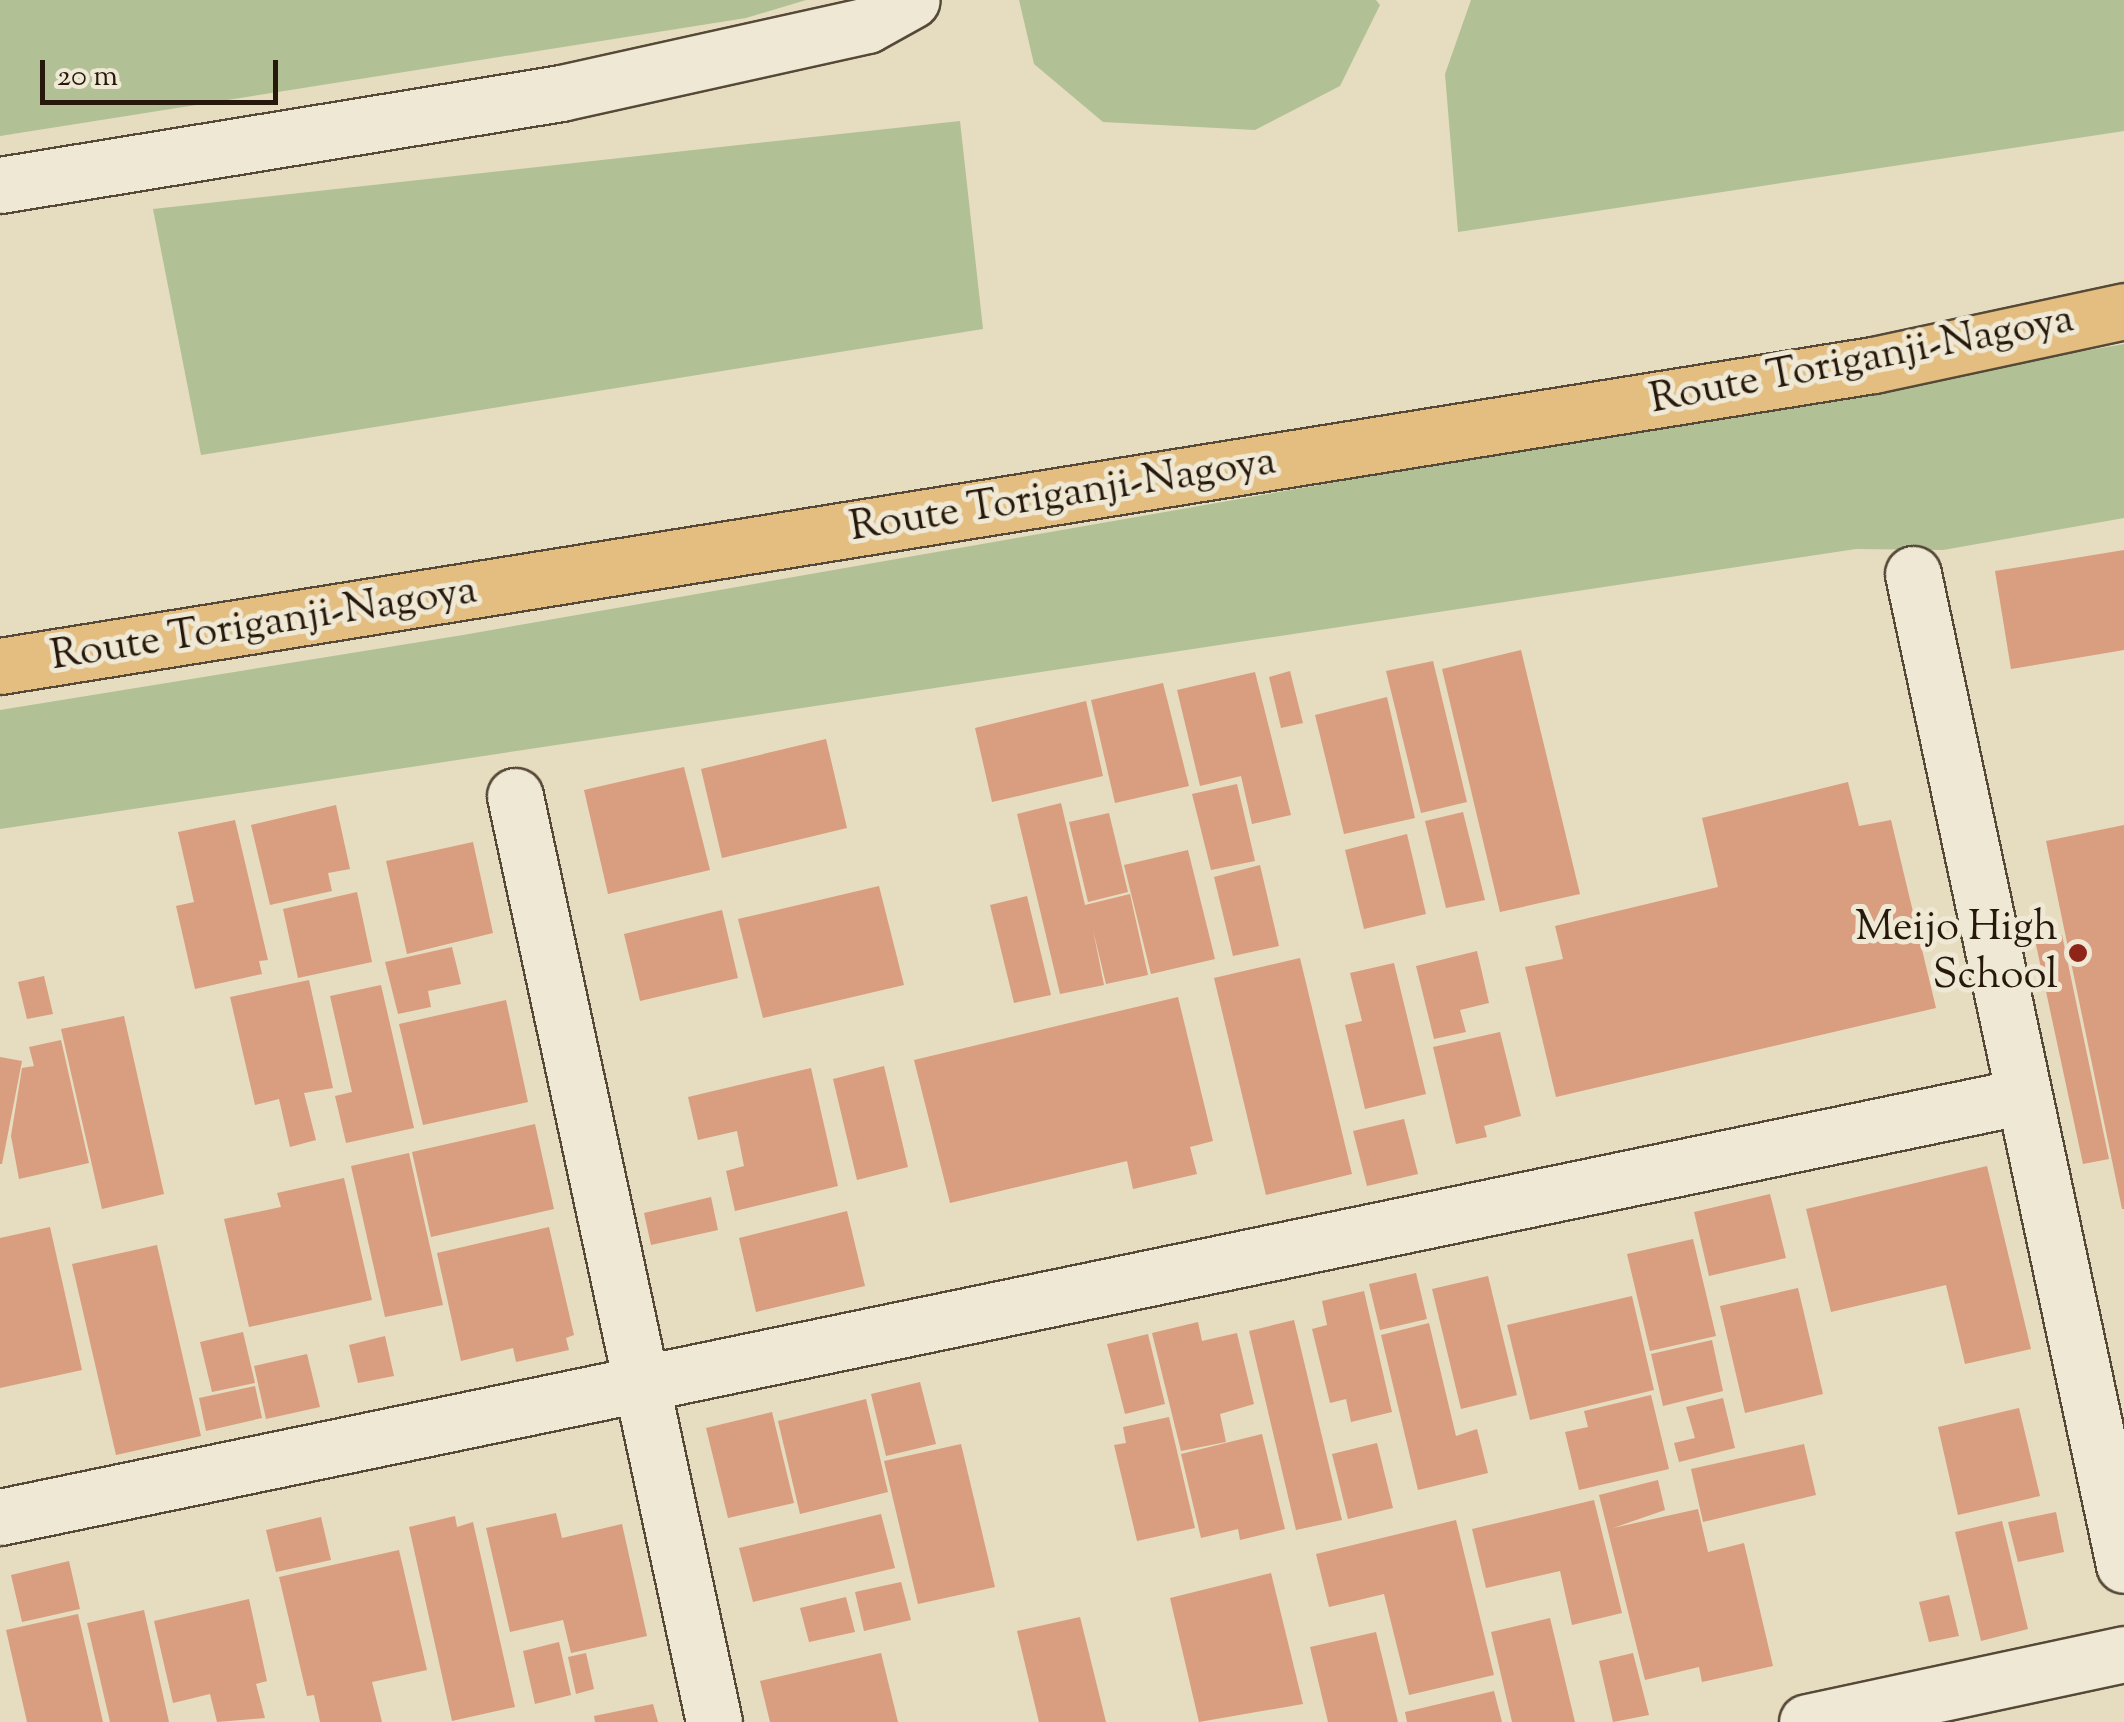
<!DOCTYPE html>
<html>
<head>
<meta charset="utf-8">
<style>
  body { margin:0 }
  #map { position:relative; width:2124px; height:1722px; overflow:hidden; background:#e6dcbf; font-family:"Sorts Mill Goudy",serif }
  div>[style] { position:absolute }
  .green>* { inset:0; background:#b1c195 }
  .building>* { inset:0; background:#d99d80 }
  .roads { filter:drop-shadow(2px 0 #564937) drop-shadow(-2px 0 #564937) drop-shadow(0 2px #564937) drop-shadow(0 -2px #564937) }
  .minor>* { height:55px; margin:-27.5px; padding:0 27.5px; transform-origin:27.5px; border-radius:27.5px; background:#efe8d5 }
  .major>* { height:55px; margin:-27.5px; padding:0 27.5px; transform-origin:27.5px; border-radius:27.5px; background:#e3be80 }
  .dots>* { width:28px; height:28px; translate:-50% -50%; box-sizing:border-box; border:5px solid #efe8d5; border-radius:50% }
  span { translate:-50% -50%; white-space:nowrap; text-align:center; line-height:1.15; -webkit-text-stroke:10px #efe8d5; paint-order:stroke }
  .street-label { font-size:42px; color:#26180a }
  .poi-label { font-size:42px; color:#26180a }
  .right { translate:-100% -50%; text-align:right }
  .scale { position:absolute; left:40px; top:60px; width:238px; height:45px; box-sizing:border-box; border:5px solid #26180a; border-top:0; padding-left:12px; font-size:30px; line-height:35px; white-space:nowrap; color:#26180a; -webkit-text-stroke:8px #efe8d5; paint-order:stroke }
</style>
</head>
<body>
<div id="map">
  <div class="green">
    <div style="clip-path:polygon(0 0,806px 0,746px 18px,0 136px)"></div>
    <div style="clip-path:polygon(1019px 0,1376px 0,1380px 5px,1340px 86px,1255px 130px,1103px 122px,1034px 64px)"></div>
    <div style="clip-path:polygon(1471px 0,2124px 0,2124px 131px,1458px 232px,1445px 74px)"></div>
    <div style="clip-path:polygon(960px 121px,983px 329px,201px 455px,153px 209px)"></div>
    <div style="clip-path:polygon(2124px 344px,2124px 518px,1943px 550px,1856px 549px,0 829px,0 710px,463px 635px)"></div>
  </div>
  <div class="building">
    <div style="clip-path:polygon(2124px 550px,2124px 650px,2011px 669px,1995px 571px)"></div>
    <div style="clip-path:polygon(1521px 650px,1580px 894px,1500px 912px,1442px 669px)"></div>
    <div style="clip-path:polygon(1433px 661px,1467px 802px,1421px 813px,1386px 671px)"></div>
    <div style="clip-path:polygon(1290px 671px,1303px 723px,1281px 728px,1269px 677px)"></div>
    <div style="clip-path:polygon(1255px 672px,1291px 815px,1252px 824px,1241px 776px,1200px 786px,1177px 690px)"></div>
    <div style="clip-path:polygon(1163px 683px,1189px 786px,1115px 803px,1091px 700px)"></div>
    <div style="clip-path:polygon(1387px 697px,1415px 818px,1344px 834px,1315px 715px)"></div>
    <div style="clip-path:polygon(1086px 701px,1103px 776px,992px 802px,975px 728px)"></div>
    <div style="clip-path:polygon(826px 739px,847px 828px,722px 858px,701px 769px)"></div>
    <div style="clip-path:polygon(684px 767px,710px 870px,608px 894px,584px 790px)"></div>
    <div style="clip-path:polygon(1848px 782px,1859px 826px,1891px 820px,1936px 1008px,1556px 1097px,1525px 967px,1563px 959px,1555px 926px,1718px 887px,1702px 818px)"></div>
    <div style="clip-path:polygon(1237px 784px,1255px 861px,1211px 870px,1192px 794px)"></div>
    <div style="clip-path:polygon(1061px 803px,1085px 905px,1130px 894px,1148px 975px,1106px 984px,1093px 930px,1104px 985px,1060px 994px,1017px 814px)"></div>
    <div style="clip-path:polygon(336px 805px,350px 869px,328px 873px,332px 891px,270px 905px,251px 825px)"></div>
    <div style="clip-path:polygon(1463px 812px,1485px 900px,1446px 908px,1425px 821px)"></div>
    <div style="clip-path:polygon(1109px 813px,1128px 892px,1088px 902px,1069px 822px)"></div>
    <div style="clip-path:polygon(235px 820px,268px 960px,259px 961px,262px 974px,195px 989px,176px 906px,194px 902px,178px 832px)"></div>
    <div style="clip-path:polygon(2124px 825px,2124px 1209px,2122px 1209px,2046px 841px)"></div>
    <div style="clip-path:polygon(1407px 834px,1426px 914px,1364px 929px,1345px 850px)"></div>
    <div style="clip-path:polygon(473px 842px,493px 933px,407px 954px,386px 861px)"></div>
    <div style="clip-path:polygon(1188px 850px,1215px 959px,1151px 974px,1124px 865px)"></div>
    <div style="clip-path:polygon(1260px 865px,1279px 946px,1233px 956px,1214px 877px)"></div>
    <div style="clip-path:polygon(879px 886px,904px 985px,763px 1018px,738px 919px)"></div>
    <div style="clip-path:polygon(357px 892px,372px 962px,298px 978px,283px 909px)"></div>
    <div style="clip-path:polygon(1027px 896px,1051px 995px,1014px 1003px,990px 905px)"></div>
    <div style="clip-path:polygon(722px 910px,738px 978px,640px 1001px,624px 934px)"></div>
    <div style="clip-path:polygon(2062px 935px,2109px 1159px,2083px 1164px,2035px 940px)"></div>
    <div style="clip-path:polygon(452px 947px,461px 984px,428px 991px,431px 1007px,398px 1014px,385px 962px)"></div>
    <div style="clip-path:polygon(1477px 951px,1489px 1003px,1460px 1010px,1466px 1032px,1434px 1039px,1416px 966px)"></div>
    <div style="clip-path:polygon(1300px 958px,1352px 1174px,1266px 1195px,1214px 978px)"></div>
    <div style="clip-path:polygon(1394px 963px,1426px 1094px,1365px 1109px,1345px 1025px,1362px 1021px,1350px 973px)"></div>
    <div style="clip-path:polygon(44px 976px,53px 1014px,27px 1019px,18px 982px)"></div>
    <div style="clip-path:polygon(309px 980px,333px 1088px,304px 1093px,316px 1140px,290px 1147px,279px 1099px,255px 1105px,230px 997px)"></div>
    <div style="clip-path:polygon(381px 985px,414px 1128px,346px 1143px,335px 1096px,352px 1092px,330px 996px)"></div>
    <div style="clip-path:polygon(1178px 997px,1213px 1141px,1190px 1147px,1197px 1174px,1133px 1189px,1127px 1161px,950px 1203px,914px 1060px)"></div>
    <div style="clip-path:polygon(506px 1000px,528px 1102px,423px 1125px,399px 1024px)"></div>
    <div style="clip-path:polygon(124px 1016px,164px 1194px,102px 1209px,61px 1029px)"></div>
    <div style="clip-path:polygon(1500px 1032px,1521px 1116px,1484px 1126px,1487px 1137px,1456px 1144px,1433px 1047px)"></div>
    <div style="clip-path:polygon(61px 1040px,89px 1163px,19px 1179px,11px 1136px,22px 1068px,34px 1066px,29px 1047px)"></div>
    <div style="clip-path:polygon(0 1057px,22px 1061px,2px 1164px,0 1164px)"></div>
    <div style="clip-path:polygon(884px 1066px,908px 1167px,857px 1180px,833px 1079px)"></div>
    <div style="clip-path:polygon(811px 1068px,838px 1186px,735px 1211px,726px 1171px,744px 1166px,737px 1131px,698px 1140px,688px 1097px)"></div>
    <div style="clip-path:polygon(1404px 1119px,1418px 1174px,1367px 1186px,1353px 1131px)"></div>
    <div style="clip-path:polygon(535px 1124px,554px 1209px,431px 1237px,412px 1152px)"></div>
    <div style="clip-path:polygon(409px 1153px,443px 1305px,385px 1317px,351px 1166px)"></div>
    <div style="clip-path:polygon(1987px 1166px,2031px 1349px,1965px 1364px,1946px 1285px,1831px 1312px,1806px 1209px)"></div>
    <div style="clip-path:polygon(344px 1178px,372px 1300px,249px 1327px,224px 1219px,281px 1207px,277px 1193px)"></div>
    <div style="clip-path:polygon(1770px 1194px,1786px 1258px,1709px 1276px,1694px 1212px)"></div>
    <div style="clip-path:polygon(711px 1197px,718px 1230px,651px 1245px,644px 1213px)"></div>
    <div style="clip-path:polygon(847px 1211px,865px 1286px,756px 1312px,739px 1238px)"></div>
    <div style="clip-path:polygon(50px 1227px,82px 1370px,0 1388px,0 1238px)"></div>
    <div style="clip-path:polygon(549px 1227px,574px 1335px,566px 1338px,569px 1350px,516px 1362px,513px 1348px,461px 1361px,437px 1253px)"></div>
    <div style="clip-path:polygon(1693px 1239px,1716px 1336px,1650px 1351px,1627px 1254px)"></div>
    <div style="clip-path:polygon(157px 1245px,201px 1436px,116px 1455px,72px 1264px)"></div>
    <div style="clip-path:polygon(1416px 1273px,1427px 1319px,1380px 1330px,1369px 1284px)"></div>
    <div style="clip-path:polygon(1488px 1276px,1517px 1395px,1461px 1409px,1432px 1289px)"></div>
    <div style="clip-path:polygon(1798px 1288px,1823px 1394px,1745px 1413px,1720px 1306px)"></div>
    <div style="clip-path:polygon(1364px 1291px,1392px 1412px,1351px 1422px,1346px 1399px,1330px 1403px,1312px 1329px,1327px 1325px,1322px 1301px)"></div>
    <div style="clip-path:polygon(1632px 1296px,1654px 1390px,1530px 1420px,1507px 1325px)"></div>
    <div style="clip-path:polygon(1294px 1320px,1342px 1520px,1296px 1530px,1249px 1331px)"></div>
    <div style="clip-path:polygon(1198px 1322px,1202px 1341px,1237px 1333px,1254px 1404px,1220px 1414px,1226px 1442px,1181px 1451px,1152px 1333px)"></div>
    <div style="clip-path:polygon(1429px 1323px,1456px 1436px,1477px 1429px,1488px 1473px,1418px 1490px,1381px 1335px)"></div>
    <div style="clip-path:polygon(243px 1332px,255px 1383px,212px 1392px,200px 1342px)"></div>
    <div style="clip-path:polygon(1148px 1334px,1165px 1404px,1125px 1414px,1107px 1344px)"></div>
    <div style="clip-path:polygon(385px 1336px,394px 1376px,358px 1383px,349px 1345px)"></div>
    <div style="clip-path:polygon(1712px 1340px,1723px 1391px,1663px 1406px,1651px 1354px)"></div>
    <div style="clip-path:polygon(307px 1354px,320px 1407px,266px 1419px,254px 1366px)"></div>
    <div style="clip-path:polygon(920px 1382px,936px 1444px,886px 1456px,871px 1394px)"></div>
    <div style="clip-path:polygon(255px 1386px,262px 1418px,206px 1431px,199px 1398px)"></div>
    <div style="clip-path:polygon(1651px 1395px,1669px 1469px,1579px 1490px,1565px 1432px,1588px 1427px,1584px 1411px)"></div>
    <div style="clip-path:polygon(1723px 1398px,1735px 1448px,1679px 1462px,1674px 1443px,1695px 1438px,1686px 1407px)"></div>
    <div style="clip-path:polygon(866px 1399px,888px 1492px,800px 1514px,778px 1421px)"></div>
    <div style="clip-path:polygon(2019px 1408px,2040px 1496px,1958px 1515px,1938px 1427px)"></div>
    <div style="clip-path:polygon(772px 1412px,794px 1503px,728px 1518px,706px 1428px)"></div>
    <div style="clip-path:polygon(1169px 1417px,1195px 1528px,1137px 1541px,1114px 1445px,1126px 1443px,1123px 1427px)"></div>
    <div style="clip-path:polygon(1262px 1434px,1285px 1529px,1240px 1540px,1238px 1529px,1201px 1538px,1181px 1454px)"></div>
    <div style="clip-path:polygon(1377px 1443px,1393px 1508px,1348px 1519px,1332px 1454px)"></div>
    <div style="clip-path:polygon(961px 1444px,995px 1587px,918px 1604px,884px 1461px)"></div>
    <div style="clip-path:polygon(1804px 1444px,1816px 1495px,1703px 1522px,1691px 1469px)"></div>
    <div style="clip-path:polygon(1658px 1480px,1665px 1510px,1613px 1528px,1698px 1509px,1708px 1552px,1744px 1543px,1773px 1666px,1702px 1682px,1699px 1667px,1645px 1680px,1599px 1495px)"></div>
    <div style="clip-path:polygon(1594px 1500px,1622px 1613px,1572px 1625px,1560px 1571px,1486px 1588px,1472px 1529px)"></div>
    <div style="clip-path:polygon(2056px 1512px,2064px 1552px,2018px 1562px,2008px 1522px)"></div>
    <div style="clip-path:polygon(556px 1513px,562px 1538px,622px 1524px,647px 1636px,571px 1653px,563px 1620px,510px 1632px,486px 1528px)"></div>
    <div style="clip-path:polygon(881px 1514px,895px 1568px,753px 1602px,739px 1548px)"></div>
    <div style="clip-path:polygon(455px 1516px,457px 1527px,473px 1522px,515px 1707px,452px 1721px,409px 1527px)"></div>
    <div style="clip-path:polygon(321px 1517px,331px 1560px,276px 1572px,266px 1530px)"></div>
    <div style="clip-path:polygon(1456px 1520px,1494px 1675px,1409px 1695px,1384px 1594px,1329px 1607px,1316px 1554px)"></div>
    <div style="clip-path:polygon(2002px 1521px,2028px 1629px,1981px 1641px,1955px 1532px)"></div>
    <div style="clip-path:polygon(399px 1550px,427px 1670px,372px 1682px,382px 1722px,320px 1722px,314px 1695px,307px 1696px,279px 1577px)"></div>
    <div style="clip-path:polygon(69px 1561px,80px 1609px,22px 1622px,11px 1575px)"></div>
    <div style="clip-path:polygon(1271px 1573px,1303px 1704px,1199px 1722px,1170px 1598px)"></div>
    <div style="clip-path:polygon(901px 1582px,911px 1620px,864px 1631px,855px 1592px)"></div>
    <div style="clip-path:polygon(1949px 1595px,1959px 1636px,1929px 1642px,1919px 1602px)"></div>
    <div style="clip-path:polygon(846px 1597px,855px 1632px,809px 1642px,800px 1608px)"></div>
    <div style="clip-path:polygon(249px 1599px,267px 1681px,256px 1684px,265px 1718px,217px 1722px,210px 1694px,173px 1703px,154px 1621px)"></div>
    <div style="clip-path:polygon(144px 1610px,169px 1722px,110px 1722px,87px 1623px)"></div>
    <div style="clip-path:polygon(78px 1614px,103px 1722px,27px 1722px,6px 1630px)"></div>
    <div style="clip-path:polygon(1080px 1617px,1106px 1722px,1039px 1722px,1017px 1631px)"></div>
    <div style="clip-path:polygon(1550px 1618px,1575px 1722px,1512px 1722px,1491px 1632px)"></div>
    <div style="clip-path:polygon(1376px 1632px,1398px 1722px,1328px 1722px,1310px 1647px)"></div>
    <div style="clip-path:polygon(559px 1642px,571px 1695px,535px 1704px,523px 1651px)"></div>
    <div style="clip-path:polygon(586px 1653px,594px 1689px,576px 1694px,568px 1657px)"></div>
    <div style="clip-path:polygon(881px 1653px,898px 1722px,770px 1722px,760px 1681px)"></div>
    <div style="clip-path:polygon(1633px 1653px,1649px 1715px,1613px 1722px,1599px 1661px)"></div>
    <div style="clip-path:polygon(1494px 1691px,1502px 1722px,1407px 1722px,1405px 1712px)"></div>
    <div style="clip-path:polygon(653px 1704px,658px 1722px,595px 1722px,594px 1716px)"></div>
  </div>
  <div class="roads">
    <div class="minor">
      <div style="left:0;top:185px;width:568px;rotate:-9.31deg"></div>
      <div style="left:561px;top:93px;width:313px;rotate:-12.5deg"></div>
      <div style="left:867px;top:25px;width:51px;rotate:-29.1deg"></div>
      <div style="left:1913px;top:574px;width:1013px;rotate:77.98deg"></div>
      <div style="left:515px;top:796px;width:947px;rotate:77.87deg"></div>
      <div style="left:0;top:1517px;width:2063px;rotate:-11.75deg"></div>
      <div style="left:1807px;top:1722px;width:324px;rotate:-12.1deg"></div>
    </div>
    <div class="major">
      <div style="left:0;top:666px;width:1897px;rotate:-9.13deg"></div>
      <div style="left:1873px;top:365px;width:257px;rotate:-12.1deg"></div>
    </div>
  </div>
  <div class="dots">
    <div style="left:2078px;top:953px;background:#8f2418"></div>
  </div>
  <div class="street-label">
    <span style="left:1862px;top:361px;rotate:-11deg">Route Toriganji-Nagoya</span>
    <span style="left:1063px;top:496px;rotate:-9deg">Route Toriganji-Nagoya</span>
    <span style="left:264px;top:625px;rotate:-9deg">Route Toriganji-Nagoya</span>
  </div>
  <div class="poi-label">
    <span class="right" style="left:2058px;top:953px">Meijo High<br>School</span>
  </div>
  <div class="scale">20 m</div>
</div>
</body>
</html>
